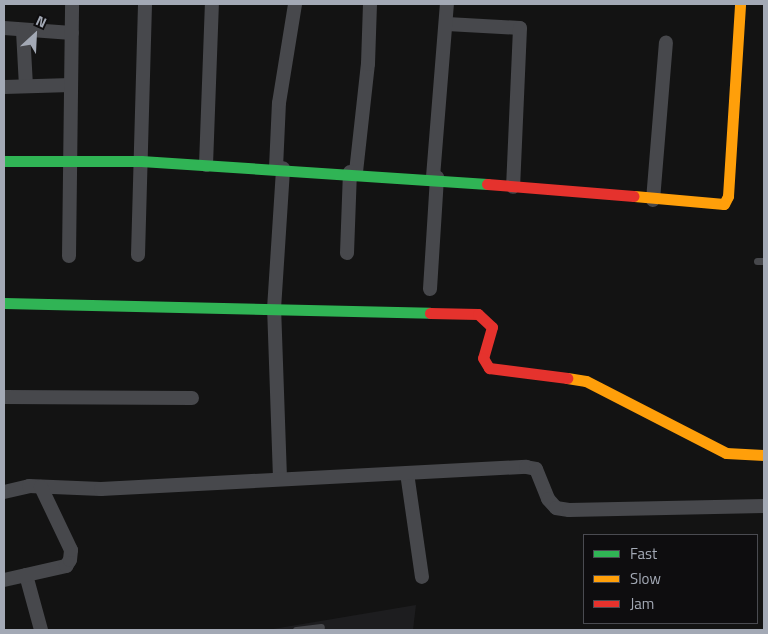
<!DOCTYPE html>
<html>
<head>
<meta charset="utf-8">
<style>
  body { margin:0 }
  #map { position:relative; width:768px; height:634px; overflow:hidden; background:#131313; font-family:"Titillium Web",sans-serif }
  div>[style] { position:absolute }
  .built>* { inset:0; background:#1d1d1f }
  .lane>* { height:7px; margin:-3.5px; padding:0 3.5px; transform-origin:3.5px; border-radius:3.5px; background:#47484c }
  .street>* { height:14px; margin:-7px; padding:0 7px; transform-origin:7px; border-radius:7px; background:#47484c }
  .fast>* { height:11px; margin:-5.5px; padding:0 5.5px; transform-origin:5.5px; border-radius:5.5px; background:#30b455 }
  .slow>* { height:11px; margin:-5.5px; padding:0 5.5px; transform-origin:5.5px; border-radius:5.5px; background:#ff9f0a }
  .jam>* { height:11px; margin:-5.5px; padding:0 5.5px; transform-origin:5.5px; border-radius:5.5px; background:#e5322d }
  span { translate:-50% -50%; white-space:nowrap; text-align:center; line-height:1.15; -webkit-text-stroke:4px #0e0d0f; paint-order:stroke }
  .frame { position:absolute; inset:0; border:5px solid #a3a9b5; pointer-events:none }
  .legend { position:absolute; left:583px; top:534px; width:175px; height:90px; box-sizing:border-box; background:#0e0d0f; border:1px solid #4a4b51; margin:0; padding:6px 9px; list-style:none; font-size:15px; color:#a3a9b5 }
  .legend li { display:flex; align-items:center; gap:10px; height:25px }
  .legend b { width:25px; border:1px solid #4a4b51 }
  .north { position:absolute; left:10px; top:10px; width:50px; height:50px; -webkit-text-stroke:4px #0e0d0f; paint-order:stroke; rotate:25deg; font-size:14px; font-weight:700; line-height:20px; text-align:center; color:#a3a9b5 }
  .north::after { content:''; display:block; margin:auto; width:18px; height:22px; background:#a3a9b5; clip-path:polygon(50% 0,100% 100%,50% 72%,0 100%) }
</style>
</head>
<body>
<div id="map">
  <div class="built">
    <div style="clip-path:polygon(416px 605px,413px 630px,267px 630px)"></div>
  </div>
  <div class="lane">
    <div style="left:757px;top:261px;width:7px"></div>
    <div style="left:296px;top:630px;width:25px;rotate:-7deg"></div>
  </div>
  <div class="street">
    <div style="left:447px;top:24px;width:73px;rotate:3.1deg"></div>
    <div style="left:520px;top:28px;width:159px;rotate:92.5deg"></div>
    <div style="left:4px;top:28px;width:68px;rotate:4.2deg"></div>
    <div style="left:23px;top:31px;width:55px;rotate:86.9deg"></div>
    <div style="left:4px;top:87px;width:67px;rotate:-1.7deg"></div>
    <div style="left:206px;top:165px;width:161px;rotate:-87.9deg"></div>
    <div style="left:276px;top:168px;width:65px;rotate:-87.4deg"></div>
    <div style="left:279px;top:103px;width:100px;rotate:-80.8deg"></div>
    <div style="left:356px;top:172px;width:109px;rotate:-83.7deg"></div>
    <div style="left:368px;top:64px;width:60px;rotate:-88.1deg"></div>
    <div style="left:433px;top:177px;width:174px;rotate:-85.4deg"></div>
    <div style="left:653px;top:200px;width:158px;rotate:-85.3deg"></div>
    <div style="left:347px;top:253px;width:81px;rotate:-87.9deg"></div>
    <div style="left:138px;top:255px;width:251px;rotate:-88.4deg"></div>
    <div style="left:69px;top:256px;width:252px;rotate:-89.3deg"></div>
    <div style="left:430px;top:289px;width:112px;rotate:-86.4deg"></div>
    <div style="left:4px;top:397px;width:188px;rotate:0.3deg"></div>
    <div style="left:407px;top:473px;width:105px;rotate:81.8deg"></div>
    <div style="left:280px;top:478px;width:169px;rotate:-92deg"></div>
    <div style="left:274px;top:309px;width:141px;rotate:-86.3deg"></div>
    <div style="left:4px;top:492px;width:26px;rotate:-13deg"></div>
    <div style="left:29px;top:486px;width:72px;rotate:2.4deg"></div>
    <div style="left:101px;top:489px;width:426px;rotate:-3deg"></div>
    <div style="left:526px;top:467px;width:10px;rotate:11deg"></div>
    <div style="left:536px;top:469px;width:32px;rotate:68deg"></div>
    <div style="left:548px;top:499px;width:12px;rotate:48deg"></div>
    <div style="left:556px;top:508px;width:13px;rotate:9deg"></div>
    <div style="left:569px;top:510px;width:195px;rotate:-1.2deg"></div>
    <div style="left:26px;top:575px;width:57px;rotate:74.7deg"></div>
    <div style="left:4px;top:580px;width:64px;rotate:-12.7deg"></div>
    <div style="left:66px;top:566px;width:7px;rotate:-56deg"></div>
    <div style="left:70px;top:560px;width:10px;rotate:-84deg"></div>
    <div style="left:71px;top:550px;width:70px;rotate:-115.5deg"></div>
  </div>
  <div class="fast">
    <div style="left:4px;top:161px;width:137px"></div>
    <div style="left:141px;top:161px;width:347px;rotate:3.8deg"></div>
    <div style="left:4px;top:303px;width:426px;rotate:1.3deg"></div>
  </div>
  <div class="slow">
    <div style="left:634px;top:196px;width:90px;rotate:5.1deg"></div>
    <div style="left:724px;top:204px;width:9px;rotate:-63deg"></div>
    <div style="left:728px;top:196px;width:192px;rotate:-86.4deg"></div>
    <div style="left:567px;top:378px;width:19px;rotate:9deg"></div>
    <div style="left:586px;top:381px;width:157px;rotate:27.2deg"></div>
    <div style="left:726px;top:453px;width:38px;rotate:3deg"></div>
  </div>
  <div class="jam">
    <div style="left:487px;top:184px;width:147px;rotate:4.7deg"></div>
    <div style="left:430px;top:313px;width:48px;rotate:1.2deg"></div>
    <div style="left:478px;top:314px;width:19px;rotate:43deg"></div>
    <div style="left:492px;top:327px;width:32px;rotate:106deg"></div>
    <div style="left:483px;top:358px;width:12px;rotate:59deg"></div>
    <div style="left:489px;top:368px;width:79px;rotate:7.3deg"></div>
  </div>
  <div class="frame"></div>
  <ul class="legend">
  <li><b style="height:6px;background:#30b455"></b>Fast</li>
  <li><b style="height:6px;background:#ff9f0a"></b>Slow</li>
  <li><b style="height:6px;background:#e5322d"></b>Jam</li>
  </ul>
  <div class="north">N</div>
</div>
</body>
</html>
